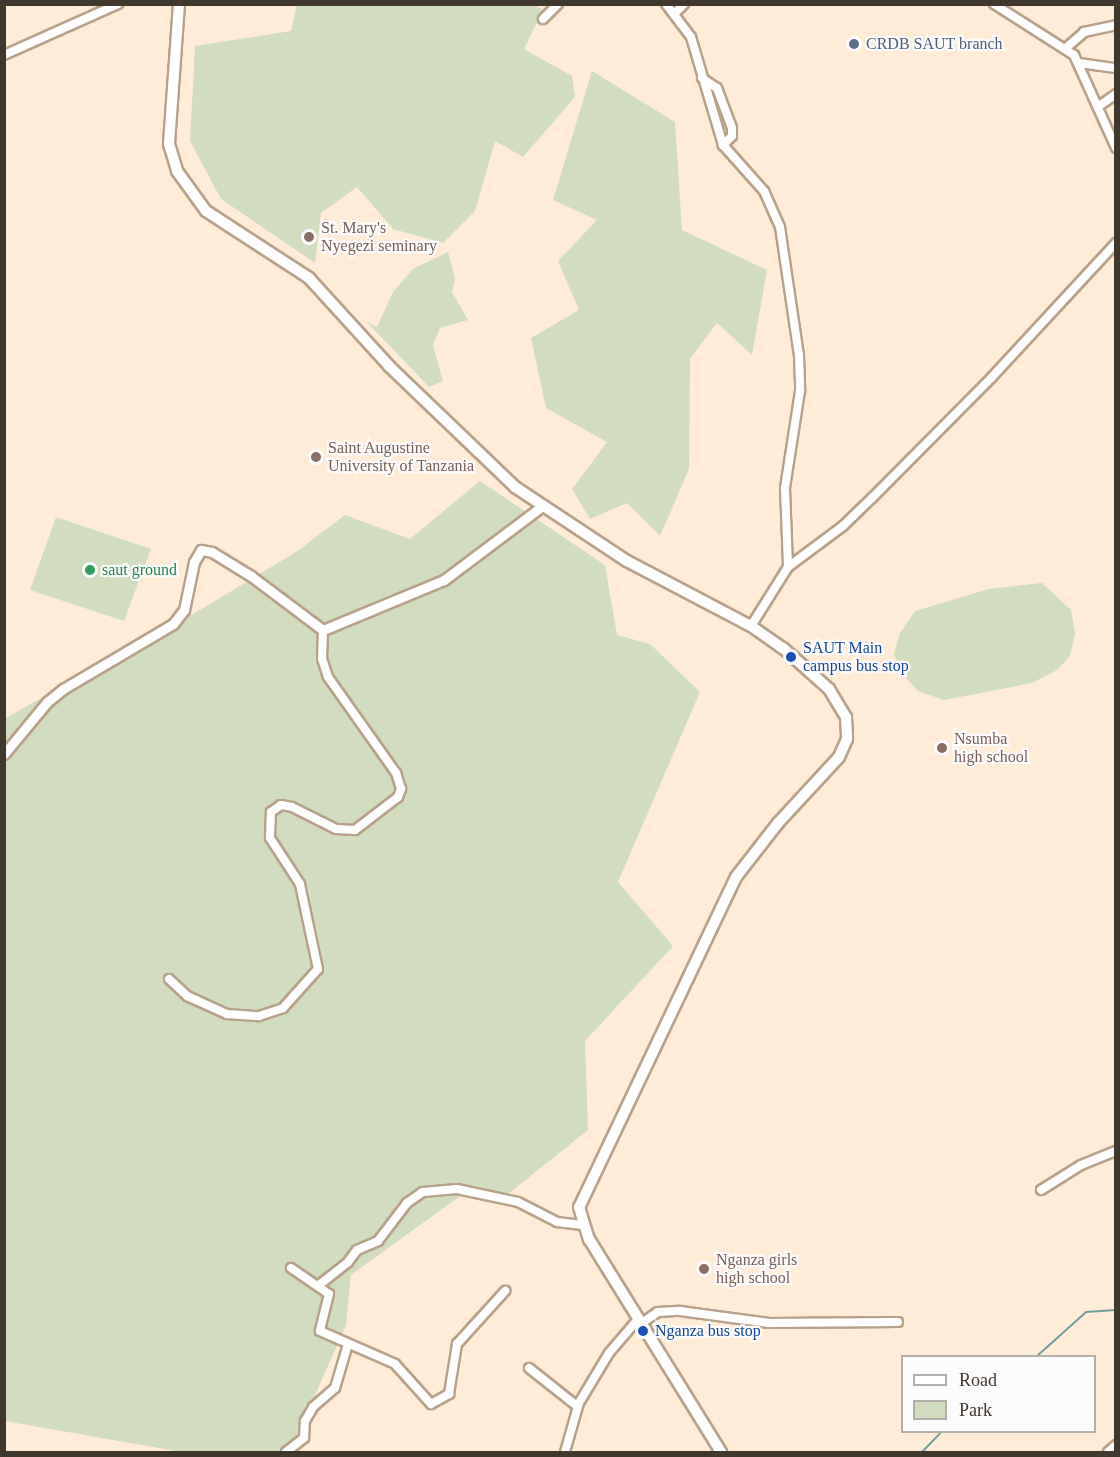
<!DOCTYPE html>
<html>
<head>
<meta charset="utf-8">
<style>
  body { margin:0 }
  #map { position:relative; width:1120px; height:1457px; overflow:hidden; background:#ffecd7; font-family:Georgia,serif }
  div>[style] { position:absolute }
  .green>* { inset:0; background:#d2ddbf }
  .stream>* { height:2px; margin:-1px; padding:0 1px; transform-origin:1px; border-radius:1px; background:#6e9fa0 }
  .roads { filter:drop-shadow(2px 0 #b7a189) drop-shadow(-2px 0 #b7a189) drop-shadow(0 2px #b7a189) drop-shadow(0 -2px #b7a189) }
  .minor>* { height:8px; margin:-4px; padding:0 4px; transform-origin:4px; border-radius:4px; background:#fff }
  .tertiary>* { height:9px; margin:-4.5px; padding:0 4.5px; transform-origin:4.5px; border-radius:4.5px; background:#fff }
  .secondary>* { height:10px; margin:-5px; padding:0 5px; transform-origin:5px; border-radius:5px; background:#fff }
  .dots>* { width:16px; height:16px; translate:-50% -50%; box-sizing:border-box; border:3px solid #fcfcfc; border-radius:50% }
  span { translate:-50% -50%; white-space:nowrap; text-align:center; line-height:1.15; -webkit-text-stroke:4.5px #fcfcfc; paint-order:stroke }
  .service-label { font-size:16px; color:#4e5e75 }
  .left { translate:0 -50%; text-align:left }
  .education-label { font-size:16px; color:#785e54 }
  .leisure-label { font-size:16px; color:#27864d }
  .transit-label { font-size:16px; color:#164399 }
  .frame { position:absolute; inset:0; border:6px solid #40372d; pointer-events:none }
  .legend { position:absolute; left:901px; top:1355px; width:195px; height:78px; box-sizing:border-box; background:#fcfcfc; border:2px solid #b1ada9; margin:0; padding:8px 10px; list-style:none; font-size:18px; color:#40372d }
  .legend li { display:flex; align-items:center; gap:12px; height:30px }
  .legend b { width:30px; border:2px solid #b1ada9 }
</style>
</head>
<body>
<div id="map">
  <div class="green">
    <div style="clip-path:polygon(297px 5px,535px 5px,543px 10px,524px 49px,572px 76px,575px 97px,523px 157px,495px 141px,475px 211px,443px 243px,393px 229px,357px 187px,321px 213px,315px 263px,221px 199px,190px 141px,195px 46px,291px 31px)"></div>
    <div style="clip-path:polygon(592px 71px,675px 122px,682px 230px,767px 270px,752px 355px,717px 323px,690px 359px,689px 469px,660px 536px,627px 503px,590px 519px,572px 489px,607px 442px,546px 408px,531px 338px,579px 310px,558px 261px,597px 220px,553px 200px)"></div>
    <div style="clip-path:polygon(448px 252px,455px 278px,452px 292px,468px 320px,440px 328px,433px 345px,443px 381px,429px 387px,366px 321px,377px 327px,393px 292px,413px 269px)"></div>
    <div style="clip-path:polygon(480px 481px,605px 565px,617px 635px,650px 644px,700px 692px,618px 882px,673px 946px,585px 1041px,588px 1130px,503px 1198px,463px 1194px,351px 1275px,346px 1325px,290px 1452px,181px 1452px,5px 1421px,4px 719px,195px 613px,296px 552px,345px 515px,410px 539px)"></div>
    <div style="clip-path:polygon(56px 517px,151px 549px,124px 621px,30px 590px)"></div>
    <div style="clip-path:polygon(1042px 583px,1071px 610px,1075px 634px,1070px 656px,1057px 670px,1032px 683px,944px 700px,918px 691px,903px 675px,894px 654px,900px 633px,915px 611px,989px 589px)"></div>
  </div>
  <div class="stream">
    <div style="left:1037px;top:1356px;width:66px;rotate:-41.9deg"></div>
    <div style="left:1086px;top:1312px;width:30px;rotate:-4deg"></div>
    <div style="left:922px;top:1452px;width:28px;rotate:-46deg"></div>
  </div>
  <div class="roads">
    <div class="minor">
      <div style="left:666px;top:4px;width:41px;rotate:52.9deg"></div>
      <div style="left:691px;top:37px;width:113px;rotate:73.5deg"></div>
      <div style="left:723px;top:145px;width:62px;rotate:48.3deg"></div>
      <div style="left:764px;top:191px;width:39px;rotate:66deg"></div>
      <div style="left:780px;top:227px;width:129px;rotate:81.6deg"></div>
      <div style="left:799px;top:355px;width:36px;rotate:88deg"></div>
      <div style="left:800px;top:391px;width:98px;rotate:98.8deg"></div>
      <div style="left:785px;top:488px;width:79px;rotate:87.8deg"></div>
      <div style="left:994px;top:4px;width:95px;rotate:32.5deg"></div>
      <div style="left:1074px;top:55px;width:102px;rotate:65.7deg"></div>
      <div style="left:675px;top:13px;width:13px;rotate:-45deg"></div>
      <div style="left:543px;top:19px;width:21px;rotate:-45deg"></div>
      <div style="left:1067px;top:47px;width:23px;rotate:-41deg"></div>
      <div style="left:1084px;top:32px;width:33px;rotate:-12deg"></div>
      <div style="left:4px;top:55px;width:125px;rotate:-24.1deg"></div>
      <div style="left:1079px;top:63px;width:37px;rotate:8deg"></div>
      <div style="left:702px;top:78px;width:18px;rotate:34deg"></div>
      <div style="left:717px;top:88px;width:43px;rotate:69.4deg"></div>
      <div style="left:732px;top:128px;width:8px;rotate:90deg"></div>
      <div style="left:732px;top:136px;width:13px;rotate:135deg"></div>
      <div style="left:1099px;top:106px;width:21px;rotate:-35deg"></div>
      <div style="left:751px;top:626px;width:70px;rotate:-57.9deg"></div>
      <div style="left:788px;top:567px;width:69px;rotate:-36.7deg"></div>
      <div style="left:843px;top:526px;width:40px;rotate:-44deg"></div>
      <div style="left:872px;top:498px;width:169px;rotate:-45.2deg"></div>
      <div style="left:991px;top:378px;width:184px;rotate:-47.2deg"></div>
      <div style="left:169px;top:979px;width:25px;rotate:43deg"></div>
      <div style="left:187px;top:996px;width:44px;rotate:24.2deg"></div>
      <div style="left:227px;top:1014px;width:32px;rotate:4deg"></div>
      <div style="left:259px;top:1016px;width:25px;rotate:-18deg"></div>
      <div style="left:283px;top:1008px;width:52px;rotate:-48.1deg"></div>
      <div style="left:318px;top:969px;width:87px;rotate:-102deg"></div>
      <div style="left:300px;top:884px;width:55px;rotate:-123.1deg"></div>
      <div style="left:270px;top:838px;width:26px;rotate:-88deg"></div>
      <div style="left:271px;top:812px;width:12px;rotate:-35deg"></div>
      <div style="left:281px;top:805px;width:11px;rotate:10deg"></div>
      <div style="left:292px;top:807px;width:49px;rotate:26.6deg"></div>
      <div style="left:336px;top:829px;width:19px;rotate:3deg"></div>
      <div style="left:355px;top:830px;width:54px;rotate:-37.5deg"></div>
      <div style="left:398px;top:797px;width:9px;rotate:-69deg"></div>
      <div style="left:401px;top:789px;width:17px;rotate:-107deg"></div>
      <div style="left:396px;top:773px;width:118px;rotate:-125.3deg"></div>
      <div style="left:328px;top:677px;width:19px;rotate:-108deg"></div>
      <div style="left:322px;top:659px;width:29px;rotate:-88deg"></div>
      <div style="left:1041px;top:1190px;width:47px;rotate:-32deg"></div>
      <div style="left:1081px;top:1165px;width:38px;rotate:-22deg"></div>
      <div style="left:291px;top:1268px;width:46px;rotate:34.4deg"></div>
      <div style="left:329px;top:1294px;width:38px;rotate:104deg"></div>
      <div style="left:320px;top:1331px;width:82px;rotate:23.7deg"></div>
      <div style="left:395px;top:1364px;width:54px;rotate:48deg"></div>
      <div style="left:431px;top:1404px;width:21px;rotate:-29deg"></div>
      <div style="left:449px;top:1394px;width:51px;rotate:-80.9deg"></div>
      <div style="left:457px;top:1344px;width:72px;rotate:-47.8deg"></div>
      <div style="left:319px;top:1285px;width:37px;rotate:-38deg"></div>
      <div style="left:348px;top:1262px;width:15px;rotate:-53deg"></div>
      <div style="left:357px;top:1250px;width:23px;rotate:-23deg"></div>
      <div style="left:378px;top:1241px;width:48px;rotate:-52.7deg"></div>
      <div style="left:407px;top:1203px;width:19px;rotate:-35deg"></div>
      <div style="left:423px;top:1192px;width:34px;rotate:-5deg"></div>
      <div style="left:457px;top:1189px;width:62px;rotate:12deg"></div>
      <div style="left:518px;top:1202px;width:44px;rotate:27.1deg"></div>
      <div style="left:557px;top:1222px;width:25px;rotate:7deg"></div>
      <div style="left:642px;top:1323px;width:19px;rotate:-35deg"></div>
      <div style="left:658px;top:1312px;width:22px;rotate:-3deg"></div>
      <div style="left:680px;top:1311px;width:90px;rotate:7.7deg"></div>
      <div style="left:769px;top:1323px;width:129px;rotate:-0.4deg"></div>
      <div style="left:529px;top:1368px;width:61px;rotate:38.4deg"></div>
      <div style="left:286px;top:1452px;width:23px;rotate:-38deg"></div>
      <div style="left:304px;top:1438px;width:17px;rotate:-87deg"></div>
      <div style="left:305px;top:1421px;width:16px;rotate:-60deg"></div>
      <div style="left:313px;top:1407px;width:29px;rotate:-41deg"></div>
      <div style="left:335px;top:1388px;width:46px;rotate:-73.5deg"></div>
      <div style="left:565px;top:1452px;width:51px;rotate:-74.1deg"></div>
      <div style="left:579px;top:1403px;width:58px;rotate:-59deg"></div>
      <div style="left:609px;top:1353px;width:46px;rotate:-49.4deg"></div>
      <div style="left:1108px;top:1452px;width:11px;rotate:-41deg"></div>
    </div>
    <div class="tertiary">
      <div style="left:4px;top:754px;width:67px;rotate:-50.4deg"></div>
      <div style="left:47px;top:702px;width:21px;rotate:-39deg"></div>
      <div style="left:63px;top:689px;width:128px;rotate:-30.6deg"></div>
      <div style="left:173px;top:624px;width:18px;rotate:-52deg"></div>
      <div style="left:184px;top:610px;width:49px;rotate:-78.2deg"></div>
      <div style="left:194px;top:562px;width:14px;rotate:-60deg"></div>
      <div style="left:201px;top:550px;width:11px;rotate:10deg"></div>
      <div style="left:212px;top:552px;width:46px;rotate:31.6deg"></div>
      <div style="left:251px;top:576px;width:90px;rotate:36.9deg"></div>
      <div style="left:323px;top:630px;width:131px;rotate:-22.5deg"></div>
      <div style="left:444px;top:580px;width:121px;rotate:-37deg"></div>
    </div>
    <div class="secondary">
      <div style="left:179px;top:4px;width:140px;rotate:94.1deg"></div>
      <div style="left:169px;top:144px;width:28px;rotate:73deg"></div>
      <div style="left:177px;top:171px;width:49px;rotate:54.1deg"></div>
      <div style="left:206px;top:211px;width:123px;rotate:33deg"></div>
      <div style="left:309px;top:278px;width:119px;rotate:47.7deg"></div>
      <div style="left:389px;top:366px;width:175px;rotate:43.8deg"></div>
      <div style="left:515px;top:487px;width:134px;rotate:33.5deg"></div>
      <div style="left:627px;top:561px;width:140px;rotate:27.7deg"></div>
      <div style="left:751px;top:626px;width:39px;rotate:35deg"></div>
      <div style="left:783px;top:648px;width:62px;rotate:41.7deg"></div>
      <div style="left:829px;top:689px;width:33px;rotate:59deg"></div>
      <div style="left:846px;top:717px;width:22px;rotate:87deg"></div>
      <div style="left:847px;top:739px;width:20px;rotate:114deg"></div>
      <div style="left:839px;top:757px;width:90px;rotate:132.7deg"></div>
      <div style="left:778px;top:823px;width:68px;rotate:127.9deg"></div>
      <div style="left:736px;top:877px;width:365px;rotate:115.4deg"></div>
      <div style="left:579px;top:1207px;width:34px;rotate:73deg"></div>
      <div style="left:589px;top:1239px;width:251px;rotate:58.2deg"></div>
    </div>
  </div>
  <div class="dots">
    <div style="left:854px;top:44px;background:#5c6f8a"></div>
    <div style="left:309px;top:237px;background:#8d6e63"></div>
    <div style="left:316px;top:457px;background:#8d6e63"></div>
    <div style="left:90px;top:570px;background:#2e9e5b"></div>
    <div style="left:791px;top:657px;background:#1a4fb4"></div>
    <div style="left:942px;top:748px;background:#8d6e63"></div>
    <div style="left:704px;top:1269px;background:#8d6e63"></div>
    <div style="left:643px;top:1331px;background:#1a4fb4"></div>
  </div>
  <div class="service-label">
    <span class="left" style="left:866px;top:44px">CRDB SAUT branch</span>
  </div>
  <div class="education-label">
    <span class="left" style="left:321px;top:237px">St. Mary's<br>Nyegezi seminary</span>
    <span class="left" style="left:328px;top:457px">Saint Augustine<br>University of Tanzania</span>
    <span class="left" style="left:954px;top:748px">Nsumba<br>high school</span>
    <span class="left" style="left:716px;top:1269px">Nganza girls<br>high school</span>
  </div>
  <div class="leisure-label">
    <span class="left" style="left:102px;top:570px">saut ground</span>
  </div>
  <div class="transit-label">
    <span class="left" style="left:803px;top:657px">SAUT Main<br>campus bus stop</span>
    <span class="left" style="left:655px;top:1331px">Nganza bus stop</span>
  </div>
  <div class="frame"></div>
  <ul class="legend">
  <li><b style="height:8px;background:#fff"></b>Road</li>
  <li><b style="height:16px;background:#d2ddbf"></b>Park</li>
  </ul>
</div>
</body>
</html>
